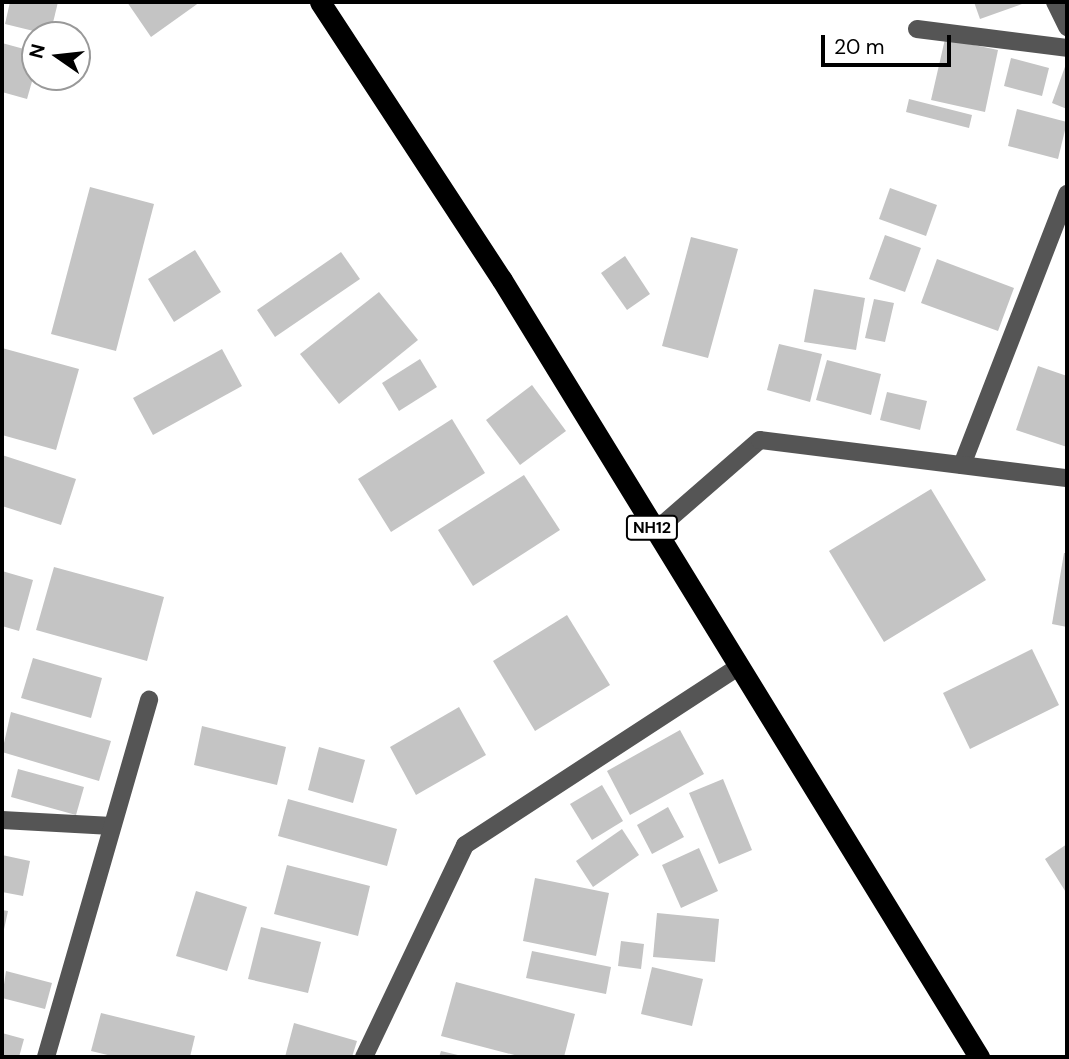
<!DOCTYPE html>
<html>
<head>
<meta charset="utf-8">
<style>
  body { margin:0 }
  #map { position:relative; width:1069px; height:1059px; overflow:hidden; background:#fff; font-family:"DM Sans",sans-serif }
  div>[style] { position:absolute }
  .building>* { inset:0; background:#c4c4c4 }
  .minor>* { height:18px; margin:-9px; padding:0 9px; transform-origin:9px; border-radius:9px; background:#555 }
  .highway>* { height:21px; margin:-10.5px; padding:0 10.5px; transform-origin:10.5px; border-radius:10.5px; background:#000 }
  span { translate:-50% -50%; white-space:nowrap; text-align:center; line-height:1.15; -webkit-text-stroke:6px #fff; paint-order:stroke }
  .shield-label span { padding:2px 5px; background:#fff; border:2px solid; border-radius:5px; -webkit-text-stroke-width:0 }
  .shield-label { font-size:16px; color:#000; font-weight:700 }
  .frame { position:absolute; inset:0; border:4px solid #000; pointer-events:none }
  .north { position:absolute; left:21px; top:21px; width:70px; height:70px; box-sizing:border-box; background:#fff; border:2px solid #999; border-radius:50%; rotate:284deg; font-size:19px; font-weight:700; line-height:28px; text-align:center; color:#000 }
  .north::after { content:''; display:block; margin:auto; width:24px; height:32px; background:#000; clip-path:polygon(50% 0,100% 100%,50% 72%,0 100%) }
  .scale { position:absolute; left:821px; top:35px; width:130px; height:32px; box-sizing:border-box; border:4px solid #000; border-top:0; padding-left:9px; font-size:21px; line-height:24px; white-space:nowrap; color:#000; -webkit-text-stroke:5px #fff; paint-order:stroke }
</style>
</head>
<body>
<div id="map">
  <div class="building">
    <div style="clip-path:polygon(10px 2px,58px 2px,50px 35px,5px 24px)"></div>
    <div style="clip-path:polygon(127px 2px,200px 2px,151px 37px)"></div>
    <div style="clip-path:polygon(974px 2px,1021px 2px,1022px 4px,980px 19px)"></div>
    <div style="clip-path:polygon(945px 39px,998px 50px,985px 112px,931px 100px)"></div>
    <div style="clip-path:polygon(2px 43px,35px 52px,35px 71px,27px 99px,2px 92px)"></div>
    <div style="clip-path:polygon(1011px 58px,1049px 68px,1042px 96px,1004px 86px)"></div>
    <div style="clip-path:polygon(1067px 61px,1067px 109px,1052px 103px)"></div>
    <div style="clip-path:polygon(909px 99px,972px 115px,969px 128px,906px 112px)"></div>
    <div style="clip-path:polygon(1017px 109px,1067px 122px,1058px 159px,1008px 146px)"></div>
    <div style="clip-path:polygon(90px 187px,154px 204px,116px 351px,51px 334px)"></div>
    <div style="clip-path:polygon(890px 188px,937px 205px,926px 236px,879px 219px)"></div>
    <div style="clip-path:polygon(885px 235px,921px 248px,905px 292px,869px 279px)"></div>
    <div style="clip-path:polygon(691px 237px,738px 249px,708px 358px,662px 346px)"></div>
    <div style="clip-path:polygon(195px 250px,221px 292px,174px 322px,148px 279px)"></div>
    <div style="clip-path:polygon(341px 252px,360px 279px,275px 337px,257px 310px)"></div>
    <div style="clip-path:polygon(625px 256px,650px 294px,627px 310px,601px 273px)"></div>
    <div style="clip-path:polygon(937px 259px,1014px 288px,998px 331px,921px 303px)"></div>
    <div style="clip-path:polygon(814px 289px,865px 298px,856px 350px,804px 342px)"></div>
    <div style="clip-path:polygon(379px 292px,418px 340px,339px 404px,300px 354px)"></div>
    <div style="clip-path:polygon(874px 299px,894px 303px,885px 342px,865px 338px)"></div>
    <div style="clip-path:polygon(779px 344px,822px 354px,810px 402px,767px 390px)"></div>
    <div style="clip-path:polygon(2px 348px,79px 369px,56px 450px,2px 435px)"></div>
    <div style="clip-path:polygon(222px 349px,242px 386px,153px 435px,133px 398px)"></div>
    <div style="clip-path:polygon(420px 359px,437px 387px,399px 411px,382px 383px)"></div>
    <div style="clip-path:polygon(827px 360px,881px 374px,871px 415px,816px 400px)"></div>
    <div style="clip-path:polygon(1038px 366px,1067px 376px,1067px 447px,1016px 430px)"></div>
    <div style="clip-path:polygon(532px 385px,566px 431px,520px 465px,486px 420px)"></div>
    <div style="clip-path:polygon(887px 392px,927px 401px,920px 430px,880px 420px)"></div>
    <div style="clip-path:polygon(452px 419px,485px 473px,391px 532px,358px 479px)"></div>
    <div style="clip-path:polygon(2px 455px,76px 479px,61px 525px,2px 506px)"></div>
    <div style="clip-path:polygon(524px 475px,560px 530px,473px 586px,438px 530px)"></div>
    <div style="clip-path:polygon(931px 489px,986px 580px,884px 642px,829px 551px)"></div>
    <div style="clip-path:polygon(1064px 553px,1067px 553px,1067px 627px,1052px 624px)"></div>
    <div style="clip-path:polygon(54px 567px,164px 597px,147px 661px,36px 630px)"></div>
    <div style="clip-path:polygon(2px 571px,33px 580px,19px 631px,2px 626px)"></div>
    <div style="clip-path:polygon(567px 615px,610px 685px,535px 731px,493px 661px)"></div>
    <div style="clip-path:polygon(1032px 649px,1059px 705px,970px 749px,943px 693px)"></div>
    <div style="clip-path:polygon(33px 658px,102px 678px,91px 718px,21px 698px)"></div>
    <div style="clip-path:polygon(459px 707px,486px 755px,416px 795px,390px 747px)"></div>
    <div style="clip-path:polygon(11px 712px,111px 741px,99px 781px,2px 752px)"></div>
    <div style="clip-path:polygon(202px 726px,286px 747px,277px 785px,194px 765px)"></div>
    <div style="clip-path:polygon(680px 730px,704px 774px,630px 815px,607px 771px)"></div>
    <div style="clip-path:polygon(319px 747px,365px 760px,353px 803px,308px 790px)"></div>
    <div style="clip-path:polygon(18px 769px,84px 787px,76px 815px,11px 797px)"></div>
    <div style="clip-path:polygon(723px 779px,752px 850px,719px 864px,689px 793px)"></div>
    <div style="clip-path:polygon(602px 785px,623px 821px,592px 840px,570px 804px)"></div>
    <div style="clip-path:polygon(288px 799px,397px 829px,387px 866px,278px 836px)"></div>
    <div style="clip-path:polygon(668px 807px,684px 837px,652px 854px,637px 825px)"></div>
    <div style="clip-path:polygon(622px 829px,639px 855px,593px 887px,576px 861px)"></div>
    <div style="clip-path:polygon(1067px 844px,1067px 894px,1045px 859px)"></div>
    <div style="clip-path:polygon(699px 848px,718px 891px,681px 908px,662px 865px)"></div>
    <div style="clip-path:polygon(2px 855px,30px 861px,23px 896px,2px 892px)"></div>
    <div style="clip-path:polygon(287px 865px,370px 886px,358px 936px,274px 914px)"></div>
    <div style="clip-path:polygon(535px 878px,609px 893px,596px 956px,523px 941px)"></div>
    <div style="clip-path:polygon(196px 891px,247px 907px,227px 971px,176px 956px)"></div>
    <div style="clip-path:polygon(2px 910px,8px 911px,3px 934px,2px 934px)"></div>
    <div style="clip-path:polygon(657px 913px,719px 919px,715px 962px,653px 957px)"></div>
    <div style="clip-path:polygon(261px 927px,321px 942px,308px 993px,248px 979px)"></div>
    <div style="clip-path:polygon(621px 941px,644px 944px,641px 969px,618px 966px)"></div>
    <div style="clip-path:polygon(532px 951px,611px 967px,606px 994px,526px 978px)"></div>
    <div style="clip-path:polygon(652px 967px,703px 979px,692px 1026px,641px 1014px)"></div>
    <div style="clip-path:polygon(6px 971px,52px 983px,45px 1009px,2px 998px)"></div>
    <div style="clip-path:polygon(456px 982px,575px 1014px,564px 1057px,522px 1057px,441px 1036px)"></div>
    <div style="clip-path:polygon(101px 1013px,195px 1036px,190px 1057px,116px 1057px,91px 1051px)"></div>
    <div style="clip-path:polygon(294px 1023px,357px 1041px,352px 1057px,285px 1057px)"></div>
    <div style="clip-path:polygon(2px 1033px,24px 1039px,19px 1057px,2px 1057px)"></div>
    <div style="clip-path:polygon(441px 1051px,462px 1056px,462px 1057px,439px 1057px)"></div>
  </div>
  <div class="minor">
    <div style="left:1055px;top:2px;width:28px;rotate:64deg"></div>
    <div style="left:917px;top:29px;width:151px;rotate:7.2deg"></div>
    <div style="left:962px;top:465px;width:291px;rotate:-68.8deg"></div>
    <div style="left:654px;top:532px;width:140px;rotate:-41deg"></div>
    <div style="left:760px;top:440px;width:309px;rotate:7.1deg"></div>
    <div style="left:2px;top:820px;width:110px;rotate:3.1deg"></div>
    <div style="left:46px;top:1057px;width:372px;rotate:-73.9deg"></div>
    <div style="left:364px;top:1057px;width:235px;rotate:-64.5deg"></div>
    <div style="left:465px;top:845px;width:326px;rotate:-33.1deg"></div>
  </div>
  <div class="highway">
    <div style="left:320px;top:2px;width:332px;rotate:56.8deg"></div>
    <div style="left:502px;top:280px;width:912px;rotate:58.45deg"></div>
  </div>
  <div class="shield-label">
    <span style="left:652px;top:528px">NH12</span>
  </div>
  <div class="frame"></div>
  <div class="north">N</div>
  <div class="scale">20 m</div>
</div>
</body>
</html>
